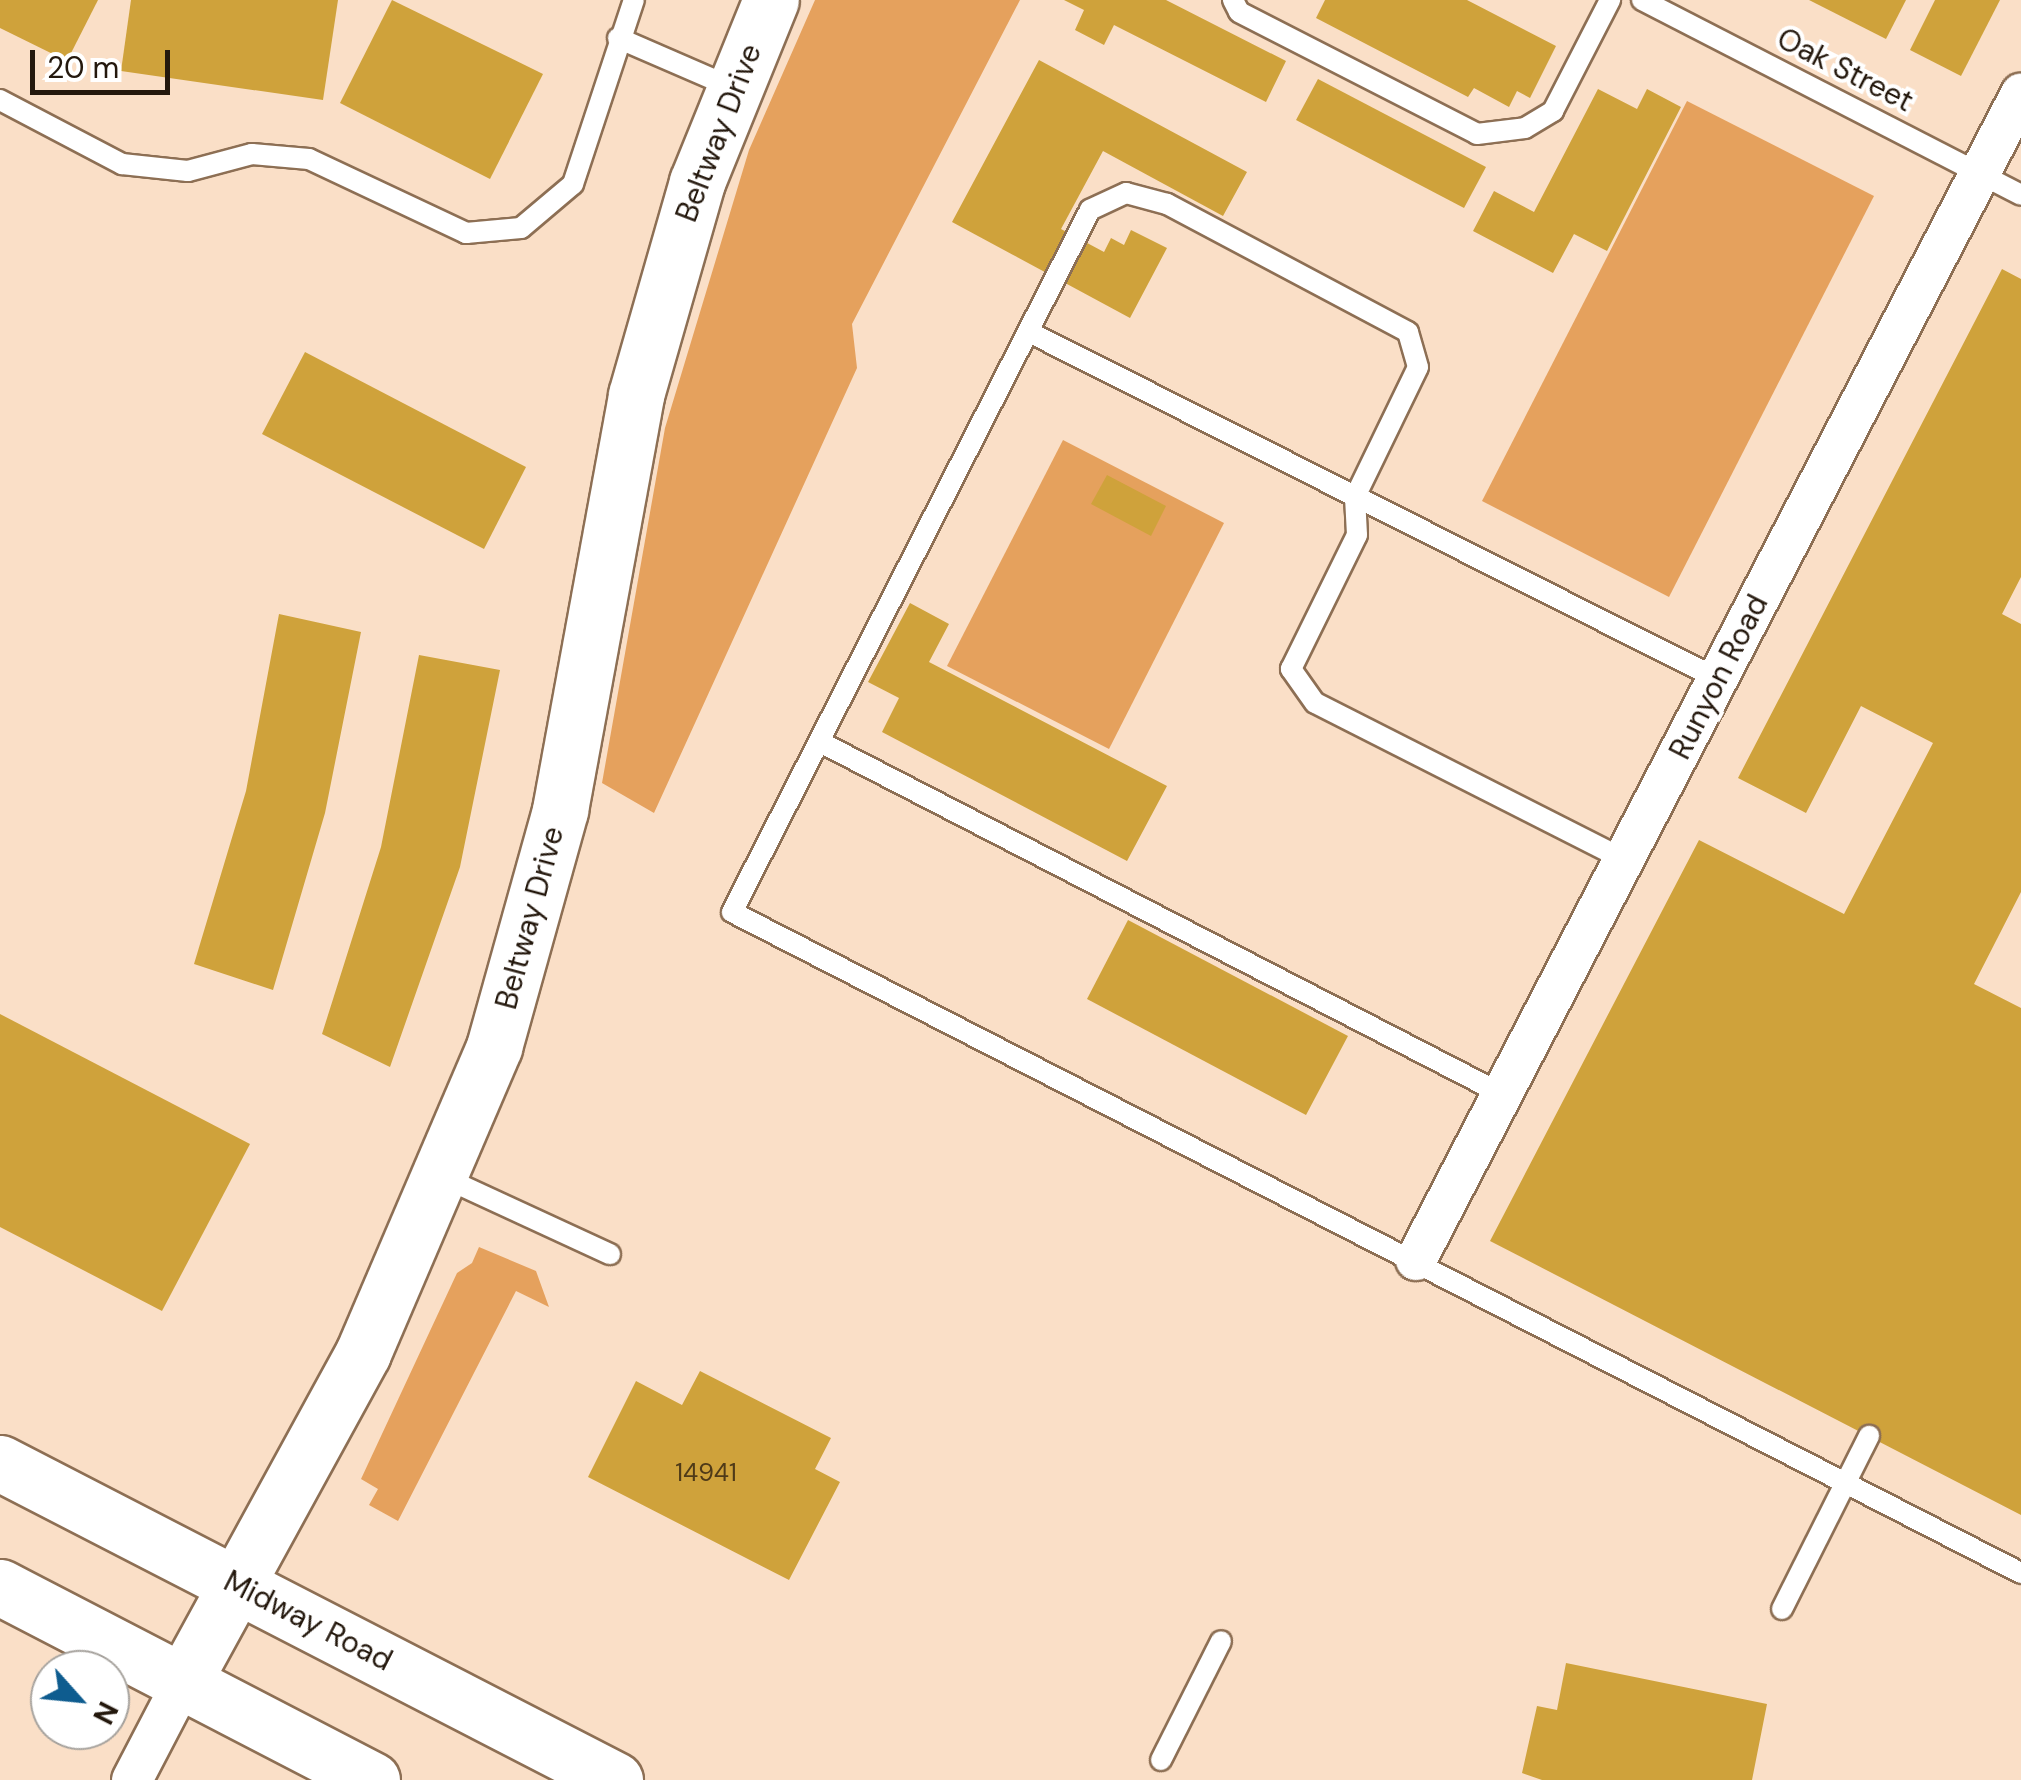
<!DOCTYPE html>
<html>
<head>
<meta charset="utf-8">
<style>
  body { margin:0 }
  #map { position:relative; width:2021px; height:1780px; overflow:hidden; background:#fadfc7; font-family:"DM Sans",sans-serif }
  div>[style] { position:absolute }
  .green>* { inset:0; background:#e5a15d }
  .building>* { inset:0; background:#cfa23b }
  .roads { filter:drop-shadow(2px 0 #8d6f54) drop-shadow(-2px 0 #8d6f54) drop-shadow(0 2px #8d6f54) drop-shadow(0 -2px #8d6f54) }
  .lane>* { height:20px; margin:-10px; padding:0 10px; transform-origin:10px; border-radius:10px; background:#fff }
  .street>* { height:40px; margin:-20px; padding:0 20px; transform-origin:20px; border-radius:20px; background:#fff }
  .secondary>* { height:55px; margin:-27.5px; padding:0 27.5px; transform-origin:27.5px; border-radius:27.5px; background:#fff }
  span { translate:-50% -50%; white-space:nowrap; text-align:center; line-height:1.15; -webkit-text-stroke:8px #fff; paint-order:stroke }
  .number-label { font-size:25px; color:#4f3a18 }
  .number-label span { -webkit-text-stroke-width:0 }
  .street-label { font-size:30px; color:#24180d }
  .north { position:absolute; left:30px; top:1650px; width:100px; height:100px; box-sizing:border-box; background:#fff; border:2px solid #a7a39e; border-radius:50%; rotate:117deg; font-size:28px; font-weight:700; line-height:40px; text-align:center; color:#24180d }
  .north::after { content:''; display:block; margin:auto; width:35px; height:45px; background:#0e5c8f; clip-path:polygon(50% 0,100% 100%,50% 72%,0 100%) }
  .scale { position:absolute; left:30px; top:50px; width:140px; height:45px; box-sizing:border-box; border:5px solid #24180d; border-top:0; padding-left:12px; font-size:30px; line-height:35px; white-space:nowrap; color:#24180d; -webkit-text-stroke:8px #fff; paint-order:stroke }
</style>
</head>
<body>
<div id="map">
  <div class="green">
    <div style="clip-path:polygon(815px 0,1020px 0,852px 324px,857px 368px,654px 813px,602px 783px,665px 428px,749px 150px)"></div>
    <div style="clip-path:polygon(1687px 101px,1874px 196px,1669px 597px,1482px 501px)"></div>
    <div style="clip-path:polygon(1063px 440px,1224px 523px,1109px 749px,947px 666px)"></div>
    <div style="clip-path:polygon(479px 1247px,536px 1271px,549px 1307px,516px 1291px,398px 1521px,369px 1505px,378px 1489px,361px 1479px,457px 1273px,472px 1263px)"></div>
  </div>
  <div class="building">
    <div style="clip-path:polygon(0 0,98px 0,67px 61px,0 28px)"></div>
    <div style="clip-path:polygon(131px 0,338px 0,323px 100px,121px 71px)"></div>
    <div style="clip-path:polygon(392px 0,543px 74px,490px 179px,340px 103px)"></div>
    <div style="clip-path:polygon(1064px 0,1166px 0,1286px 61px,1266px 102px,1114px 25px,1104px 45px,1075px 30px,1084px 10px)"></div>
    <div style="clip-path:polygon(1325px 0,1467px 0,1556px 46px,1530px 98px,1517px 91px,1509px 107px,1474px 88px,1468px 97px,1316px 18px)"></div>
    <div style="clip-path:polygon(1809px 0,1906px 0,1886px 39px)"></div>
    <div style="clip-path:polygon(1935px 0,2000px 0,1961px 76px,1910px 50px)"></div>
    <div style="clip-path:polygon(1039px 60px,1247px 172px,1223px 216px,1103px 151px,1061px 229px,1104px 252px,1111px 238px,1124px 245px,1131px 230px,1167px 248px,1130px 318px,952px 222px)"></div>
    <div style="clip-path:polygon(1318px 79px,1486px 167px,1464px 208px,1296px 120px)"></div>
    <div style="clip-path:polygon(1598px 89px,1637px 109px,1647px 89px,1681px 107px,1607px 251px,1574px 234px,1553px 273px,1473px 231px,1494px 191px,1534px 212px)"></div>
    <div style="clip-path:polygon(2002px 269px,2021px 279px,2021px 577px,2002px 614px,2021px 624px,2021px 892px,1974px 984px,2021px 1008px,2021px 1515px,1490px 1241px,1699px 840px,1844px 914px,1933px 743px,1861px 706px,1806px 813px,1738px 778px)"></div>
    <div style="clip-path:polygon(305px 352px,526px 467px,484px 549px,262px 434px)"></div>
    <div style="clip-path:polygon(1107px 475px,1166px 506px,1151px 536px,1091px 504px)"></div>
    <div style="clip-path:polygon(910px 603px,949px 624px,929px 662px,1167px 786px,1127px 861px,882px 732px,899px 698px,868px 682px)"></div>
    <div style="clip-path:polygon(279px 614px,361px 632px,325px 813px,273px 990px,194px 964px,246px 791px)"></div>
    <div style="clip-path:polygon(419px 655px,500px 670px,460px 867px,390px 1067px,322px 1034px,381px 847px)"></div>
    <div style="clip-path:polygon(1128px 920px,1348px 1036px,1306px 1115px,1087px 999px)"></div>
    <div style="clip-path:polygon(0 1014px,250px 1144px,162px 1311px,0 1227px)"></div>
    <div style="clip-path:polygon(700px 1371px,831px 1438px,815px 1469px,840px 1482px,789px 1580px,588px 1477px,636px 1381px,682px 1405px)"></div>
    <div style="clip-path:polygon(1566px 1663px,1767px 1704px,1752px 1780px,1542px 1780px,1522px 1773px,1537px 1706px,1557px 1710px)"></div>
  </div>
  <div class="roads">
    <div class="lane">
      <div style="left:1233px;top:0;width:13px;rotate:63deg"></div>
      <div style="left:1239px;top:12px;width:267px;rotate:27.1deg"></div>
      <div style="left:1477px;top:134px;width:48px;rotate:-7.1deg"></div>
      <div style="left:1525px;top:128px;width:33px;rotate:-31deg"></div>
      <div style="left:1553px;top:111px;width:125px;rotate:-62.8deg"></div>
      <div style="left:1642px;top:0;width:426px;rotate:27.2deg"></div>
      <div style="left:618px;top:38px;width:123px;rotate:23.4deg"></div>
      <div style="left:0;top:100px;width:138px;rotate:27.7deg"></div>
      <div style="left:122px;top:164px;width:66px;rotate:6.1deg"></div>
      <div style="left:188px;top:171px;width:66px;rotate:-14.9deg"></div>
      <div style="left:252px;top:154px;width:57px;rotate:5deg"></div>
      <div style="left:309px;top:159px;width:174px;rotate:25.2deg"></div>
      <div style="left:466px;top:233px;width:55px;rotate:-5.2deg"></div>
      <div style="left:521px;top:228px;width:68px;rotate:-40.2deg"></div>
      <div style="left:573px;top:184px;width:194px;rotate:-71.7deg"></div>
      <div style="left:1029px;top:332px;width:771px;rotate:26.73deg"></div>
      <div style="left:820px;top:742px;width:767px;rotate:27.3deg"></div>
      <div style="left:1625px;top:860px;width:347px;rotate:-153.1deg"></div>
      <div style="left:1315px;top:703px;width:42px;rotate:-125.2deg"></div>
      <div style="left:1291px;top:669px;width:149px;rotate:-63.8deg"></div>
      <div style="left:1357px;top:535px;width:38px;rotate:-93deg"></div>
      <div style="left:1355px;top:497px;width:144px;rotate:-64.1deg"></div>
      <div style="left:1418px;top:367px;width:36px;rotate:-106deg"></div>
      <div style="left:1408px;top:332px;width:273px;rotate:-152deg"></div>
      <div style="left:1167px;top:204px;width:42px;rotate:-165deg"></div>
      <div style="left:1126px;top:193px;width:40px;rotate:155deg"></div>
      <div style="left:1090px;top:210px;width:788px;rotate:117.02deg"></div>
      <div style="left:732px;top:912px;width:1449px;rotate:27.15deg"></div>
      <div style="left:443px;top:1177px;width:184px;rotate:24.8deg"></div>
      <div style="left:1782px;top:1609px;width:194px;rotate:-63.3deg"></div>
      <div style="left:1161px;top:1760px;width:133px;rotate:-63.2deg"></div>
    </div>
    <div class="street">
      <div style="left:1416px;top:1260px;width:1314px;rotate:-62.58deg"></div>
      <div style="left:132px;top:1780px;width:110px;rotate:-62.5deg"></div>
    </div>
    <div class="secondary">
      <div style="left:0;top:1463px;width:692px;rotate:27.27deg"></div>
      <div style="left:0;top:1587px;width:419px;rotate:27.4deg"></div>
      <div style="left:183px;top:1682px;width:375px;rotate:-61.3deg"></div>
      <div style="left:363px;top:1353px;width:333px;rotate:-66.8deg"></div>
      <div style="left:494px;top:1047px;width:246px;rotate:-74.4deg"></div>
      <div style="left:560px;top:810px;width:422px;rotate:-79.6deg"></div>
      <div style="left:636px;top:395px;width:222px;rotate:-74deg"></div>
      <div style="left:697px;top:182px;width:196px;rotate:-67.9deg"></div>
    </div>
  </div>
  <div class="number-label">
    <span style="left:706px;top:1473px">14941</span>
  </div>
  <div class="street-label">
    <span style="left:1845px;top:70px;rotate:27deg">Oak Street</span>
    <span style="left:719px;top:133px;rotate:-69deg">Beltway Drive</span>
    <span style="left:1719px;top:677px;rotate:-63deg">Runyon Road</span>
    <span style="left:530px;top:918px;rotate:-75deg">Beltway Drive</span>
    <span style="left:308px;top:1621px;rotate:27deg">Midway Road</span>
  </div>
  <div class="north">N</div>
  <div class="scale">20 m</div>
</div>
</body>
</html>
